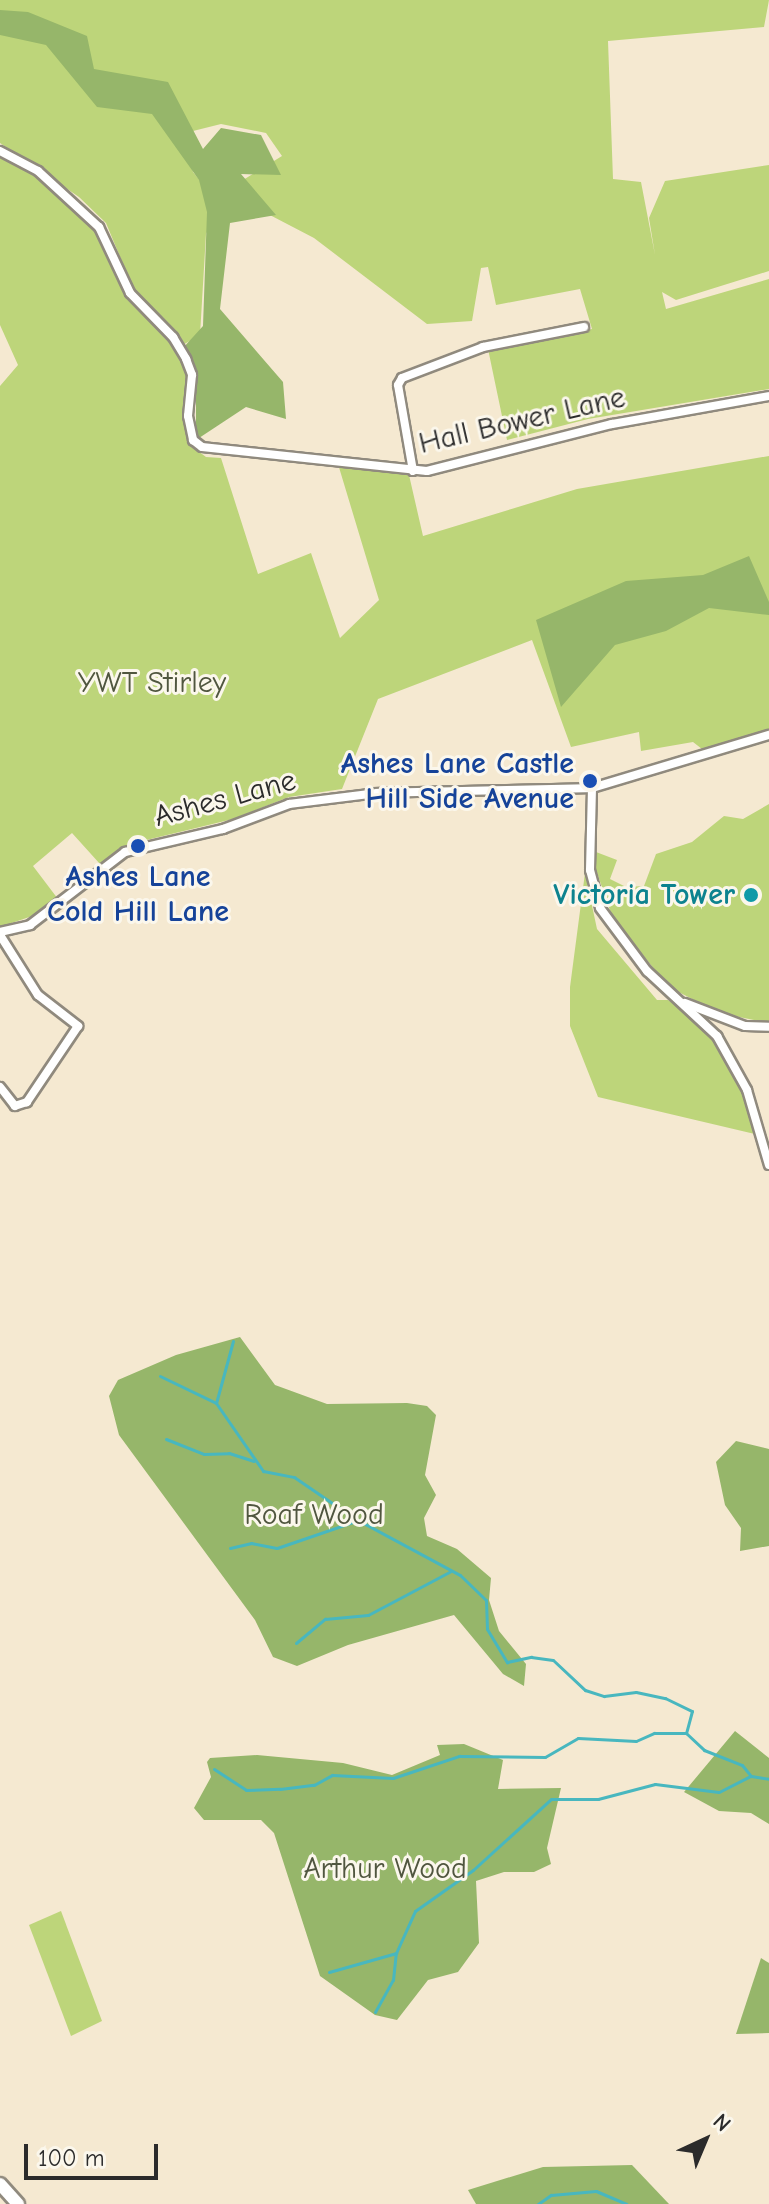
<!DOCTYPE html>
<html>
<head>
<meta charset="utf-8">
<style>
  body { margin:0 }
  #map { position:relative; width:769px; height:2204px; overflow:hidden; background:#f5e9d1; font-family:"Comic Neue",sans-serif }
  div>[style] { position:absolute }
  .green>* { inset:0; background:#bdd57a }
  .forest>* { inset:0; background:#96b66a }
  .stream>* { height:3px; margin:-1.5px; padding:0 1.5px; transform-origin:1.5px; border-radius:1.5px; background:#48b7bf }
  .roads { filter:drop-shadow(2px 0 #908a7e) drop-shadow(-2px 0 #908a7e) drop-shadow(0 2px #908a7e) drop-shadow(0 -2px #908a7e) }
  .street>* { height:8px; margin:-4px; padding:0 4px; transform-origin:4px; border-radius:4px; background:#fff }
  .secondary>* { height:12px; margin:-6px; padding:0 6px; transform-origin:6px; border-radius:6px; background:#fff }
  .dots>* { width:22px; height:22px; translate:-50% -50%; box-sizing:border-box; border:4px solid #fbf7ec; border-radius:50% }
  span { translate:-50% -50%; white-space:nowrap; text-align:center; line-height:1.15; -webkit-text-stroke:6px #fbf7ec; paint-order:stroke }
  .street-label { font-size:30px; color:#2b2b2b }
  .park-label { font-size:30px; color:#50563f }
  .transit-label { font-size:30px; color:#164399; font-weight:700 }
  .right { translate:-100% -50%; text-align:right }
  .culture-label { font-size:30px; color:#0d838f; font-weight:700 }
  .north { position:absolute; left:665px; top:2100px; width:80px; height:80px; -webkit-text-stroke:6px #fbf7ec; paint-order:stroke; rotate:44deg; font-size:22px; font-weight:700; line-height:32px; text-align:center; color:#2b2b2b }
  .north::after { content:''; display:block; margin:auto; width:28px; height:36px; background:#2b2b2b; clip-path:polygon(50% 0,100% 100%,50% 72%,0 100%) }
  .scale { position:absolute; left:24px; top:2144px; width:134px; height:36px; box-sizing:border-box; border:4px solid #2b2b2b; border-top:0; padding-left:10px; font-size:24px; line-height:28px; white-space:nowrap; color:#2b2b2b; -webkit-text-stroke:6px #fbf7ec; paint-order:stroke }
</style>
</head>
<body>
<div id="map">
  <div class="green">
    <div style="clip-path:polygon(evenodd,0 0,769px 0,764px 27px,608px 41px,613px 179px,641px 182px,655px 255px,649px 218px,665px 181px,769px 165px,769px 271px,676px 300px,662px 292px,666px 309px,769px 279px,769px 389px,588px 419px,507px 440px,488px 349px,592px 329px,580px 289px,496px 305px,488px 267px,481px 268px,472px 321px,427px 324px,314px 238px,243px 201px,219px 207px,206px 234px,200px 335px,181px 346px,133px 288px,106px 223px,79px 197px,0 143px,0 0,221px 124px,266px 133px,282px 156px,214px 198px,193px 172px,187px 148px,193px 131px,221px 124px)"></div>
    <div style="clip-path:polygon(0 154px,60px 191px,101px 237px,127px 295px,179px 352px,187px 373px,190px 445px,206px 457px,221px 458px,258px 574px,311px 553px,340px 638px,379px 600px,338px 464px,409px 475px,423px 536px,577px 489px,769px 456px,769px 729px,702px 749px,693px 742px,641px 751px,639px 732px,571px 747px,532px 640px,378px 699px,342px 789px,289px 797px,233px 819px,130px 844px,100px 864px,72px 833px,33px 866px,58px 899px,41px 913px,0 927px,0 386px,18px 365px,0 325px)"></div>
    <div style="clip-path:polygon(769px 804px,769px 1023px,719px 1013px,669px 987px,613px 919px,596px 870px,596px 852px,617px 860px,610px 879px,626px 887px,644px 886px,656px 854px,692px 842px,724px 816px,743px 819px)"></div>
    <div style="clip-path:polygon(585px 873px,597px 929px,657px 1000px,668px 1000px,705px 1026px,745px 1096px,759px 1135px,598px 1097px,570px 1026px,570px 987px)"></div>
    <div style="clip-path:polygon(61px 1911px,102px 2021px,71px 2036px,29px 1925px)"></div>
  </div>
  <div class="forest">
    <div style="clip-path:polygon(0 10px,28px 12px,87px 36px,94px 69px,168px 82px,203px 149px,221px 128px,261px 135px,281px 175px,241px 174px,276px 215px,230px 223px,220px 309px,283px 382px,286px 419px,246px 407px,196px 440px,196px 374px,183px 348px,203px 326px,207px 212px,199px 180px,152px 114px,97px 107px,46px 45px,0 35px)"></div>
    <div style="clip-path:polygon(749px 556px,769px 602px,769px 615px,709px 608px,666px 631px,615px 645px,561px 707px,536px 620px,626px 581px,703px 575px)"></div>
    <div style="clip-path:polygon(240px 1337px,275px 1385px,327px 1404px,407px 1403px,427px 1406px,436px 1415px,425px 1475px,436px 1495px,424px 1518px,427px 1536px,457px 1549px,491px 1578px,489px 1600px,499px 1631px,526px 1664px,524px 1686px,503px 1674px,454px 1615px,348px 1645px,297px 1666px,273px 1657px,255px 1620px,119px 1435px,109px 1396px,118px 1380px,176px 1355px)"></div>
    <div style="clip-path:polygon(736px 1441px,769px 1449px,769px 1546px,740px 1551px,741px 1528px,725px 1505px,716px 1462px)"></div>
    <div style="clip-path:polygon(735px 1731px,769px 1758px,769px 1824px,751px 1813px,719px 1811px,684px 1792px)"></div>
    <div style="clip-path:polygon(464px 1744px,503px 1760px,498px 1789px,561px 1788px,547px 1848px,551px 1864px,534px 1872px,504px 1872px,476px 1881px,479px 1943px,458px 1972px,428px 1980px,397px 2020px,375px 2015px,320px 1976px,274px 1833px,261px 1820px,204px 1820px,194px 1808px,211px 1777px,207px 1762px,210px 1758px,257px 1755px,343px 1763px,392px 1775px,440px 1755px,437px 1745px)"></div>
    <div style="clip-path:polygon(761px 1958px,769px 1963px,769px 2033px,736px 2034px)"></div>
    <div style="clip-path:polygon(632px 2165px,669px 2204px,476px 2204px,468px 2190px,543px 2167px)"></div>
  </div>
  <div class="stream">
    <div style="left:233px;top:1341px;width:64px;rotate:105.3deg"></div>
    <div style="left:216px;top:1403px;width:83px;rotate:55.3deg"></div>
    <div style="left:263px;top:1471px;width:32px;rotate:11deg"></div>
    <div style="left:294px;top:1477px;width:73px;rotate:34.3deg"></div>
    <div style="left:354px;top:1518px;width:120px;rotate:28.3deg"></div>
    <div style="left:460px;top:1575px;width:36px;rotate:44deg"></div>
    <div style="left:486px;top:1600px;width:29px;rotate:88deg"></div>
    <div style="left:487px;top:1629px;width:39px;rotate:59deg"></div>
    <div style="left:507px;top:1662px;width:25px;rotate:-12deg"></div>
    <div style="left:531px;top:1657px;width:22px;rotate:8deg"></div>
    <div style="left:553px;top:1660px;width:44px;rotate:43.2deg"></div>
    <div style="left:585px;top:1690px;width:20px;rotate:18deg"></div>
    <div style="left:604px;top:1696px;width:32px;rotate:-7deg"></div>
    <div style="left:636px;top:1692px;width:30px;rotate:12deg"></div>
    <div style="left:665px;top:1698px;width:30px;rotate:26deg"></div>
    <div style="left:692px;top:1711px;width:23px;rotate:105deg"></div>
    <div style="left:686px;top:1733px;width:25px;rotate:43deg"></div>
    <div style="left:704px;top:1750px;width:41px;rotate:21.5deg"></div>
    <div style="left:742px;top:1765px;width:14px;rotate:51deg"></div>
    <div style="left:751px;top:1776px;width:18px;rotate:9deg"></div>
    <div style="left:160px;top:1376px;width:62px;rotate:25.7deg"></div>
    <div style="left:166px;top:1439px;width:41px;rotate:21.5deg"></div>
    <div style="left:204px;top:1454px;width:25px;rotate:-2deg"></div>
    <div style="left:229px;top:1453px;width:26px;rotate:18deg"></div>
    <div style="left:230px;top:1548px;width:22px;rotate:-13deg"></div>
    <div style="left:251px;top:1543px;width:26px;rotate:11deg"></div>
    <div style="left:277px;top:1548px;width:83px;rotate:-18.9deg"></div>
    <div style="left:296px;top:1643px;width:38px;rotate:-40deg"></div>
    <div style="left:325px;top:1619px;width:43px;rotate:-5.3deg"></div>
    <div style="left:368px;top:1615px;width:94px;rotate:-27.9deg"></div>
    <div style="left:214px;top:1769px;width:38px;rotate:33deg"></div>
    <div style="left:246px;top:1790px;width:34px;rotate:-2deg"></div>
    <div style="left:280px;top:1789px;width:34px;rotate:-7deg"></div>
    <div style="left:314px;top:1785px;width:21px;rotate:-29deg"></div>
    <div style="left:332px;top:1775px;width:61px;rotate:2.8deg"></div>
    <div style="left:393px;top:1778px;width:70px;rotate:-18.4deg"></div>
    <div style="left:459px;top:1756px;width:86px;rotate:0.7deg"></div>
    <div style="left:545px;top:1757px;width:38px;rotate:-30deg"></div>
    <div style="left:578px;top:1738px;width:58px;rotate:3deg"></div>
    <div style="left:636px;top:1741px;width:20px;rotate:-24deg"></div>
    <div style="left:654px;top:1733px;width:32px"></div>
    <div style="left:329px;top:1972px;width:70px;rotate:-15.8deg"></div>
    <div style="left:375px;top:2012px;width:37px;rotate:-61deg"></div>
    <div style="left:393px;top:1980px;width:27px;rotate:-84deg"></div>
    <div style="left:396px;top:1953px;width:46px;rotate:-65.7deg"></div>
    <div style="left:415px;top:1911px;width:71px;rotate:-35.3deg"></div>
    <div style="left:473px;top:1870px;width:105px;rotate:-42.3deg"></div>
    <div style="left:551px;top:1799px;width:47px"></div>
    <div style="left:598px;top:1799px;width:59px;rotate:-14.7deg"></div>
    <div style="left:655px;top:1784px;width:64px;rotate:7.1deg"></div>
    <div style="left:719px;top:1792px;width:35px;rotate:-27deg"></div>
    <div style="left:538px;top:2204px;width:16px;rotate:-35deg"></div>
    <div style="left:551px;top:2195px;width:45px;rotate:-5.1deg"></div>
    <div style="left:596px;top:2191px;width:33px;rotate:23deg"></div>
  </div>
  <div class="roads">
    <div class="street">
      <div style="left:0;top:151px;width:43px;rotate:27.8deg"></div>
      <div style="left:38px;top:171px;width:83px;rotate:42.6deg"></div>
      <div style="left:99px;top:227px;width:73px;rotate:64.8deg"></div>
      <div style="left:130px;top:293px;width:62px;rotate:45.7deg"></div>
      <div style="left:173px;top:337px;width:26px;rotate:59deg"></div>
      <div style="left:186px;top:359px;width:17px;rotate:69deg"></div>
      <div style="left:192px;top:375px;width:41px;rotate:95.6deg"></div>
      <div style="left:188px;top:416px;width:25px;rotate:78deg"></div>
      <div style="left:193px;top:440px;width:11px;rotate:38deg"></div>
      <div style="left:202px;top:447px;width:226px;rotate:6.1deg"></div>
      <div style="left:427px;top:471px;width:191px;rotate:-14.3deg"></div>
      <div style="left:612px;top:424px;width:159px;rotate:-10.1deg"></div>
      <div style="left:413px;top:471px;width:87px;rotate:-99.9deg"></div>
      <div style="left:398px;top:385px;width:8px;rotate:-60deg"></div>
      <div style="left:402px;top:378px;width:87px;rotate:-20.9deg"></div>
      <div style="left:483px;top:347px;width:103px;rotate:-11.2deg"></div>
      <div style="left:592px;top:788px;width:82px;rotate:91.4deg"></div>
      <div style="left:590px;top:870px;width:39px;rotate:75deg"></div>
      <div style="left:600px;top:908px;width:79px;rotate:53.3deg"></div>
      <div style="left:647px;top:971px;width:96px;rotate:42.9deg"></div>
      <div style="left:717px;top:1036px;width:62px;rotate:60.9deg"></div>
      <div style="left:747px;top:1090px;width:78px;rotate:73.7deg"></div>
      <div style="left:0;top:932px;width:31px;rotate:-13deg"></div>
      <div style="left:30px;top:925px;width:120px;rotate:-37.5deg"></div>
      <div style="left:125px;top:852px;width:101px;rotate:-13.2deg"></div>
      <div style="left:223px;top:829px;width:71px;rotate:-20.7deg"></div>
      <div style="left:289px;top:804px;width:89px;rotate:-7.1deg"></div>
      <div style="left:377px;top:793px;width:215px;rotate:-1.3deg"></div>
      <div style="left:592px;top:788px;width:185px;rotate:-16.7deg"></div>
      <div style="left:0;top:935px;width:71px;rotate:57.7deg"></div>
      <div style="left:38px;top:995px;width:51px;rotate:37.8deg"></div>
      <div style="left:78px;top:1026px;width:92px;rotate:123.9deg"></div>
      <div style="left:27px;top:1102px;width:13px;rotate:162deg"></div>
      <div style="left:15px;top:1106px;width:24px;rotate:-128deg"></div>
      <div style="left:685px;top:1003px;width:64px;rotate:21deg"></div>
      <div style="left:745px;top:1026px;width:24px;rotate:2deg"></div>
    </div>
    <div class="secondary">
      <div style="left:0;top:2184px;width:27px;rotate:48deg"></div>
    </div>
  </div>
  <div class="dots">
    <div style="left:590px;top:781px;background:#1a4fb4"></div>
    <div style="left:138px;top:846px;background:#1a4fb4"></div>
    <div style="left:751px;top:895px;background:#0f9aa8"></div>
  </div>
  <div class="street-label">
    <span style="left:522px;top:421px;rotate:-13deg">Hall Bower Lane</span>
    <span style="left:225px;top:799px;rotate:-15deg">Ashes Lane</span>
  </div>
  <div class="park-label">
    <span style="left:152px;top:683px">YWT Stirley</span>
    <span style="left:314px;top:1515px">Roaf Wood</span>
    <span style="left:385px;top:1869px">Arthur Wood</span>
  </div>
  <div class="transit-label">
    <span class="right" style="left:574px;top:781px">Ashes Lane Castle<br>Hill Side Avenue</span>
    <span style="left:138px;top:894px">Ashes Lane<br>Cold Hill Lane</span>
  </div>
  <div class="culture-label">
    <span class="right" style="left:735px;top:895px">Victoria Tower</span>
  </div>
  <div class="north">N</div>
  <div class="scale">100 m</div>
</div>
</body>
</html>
